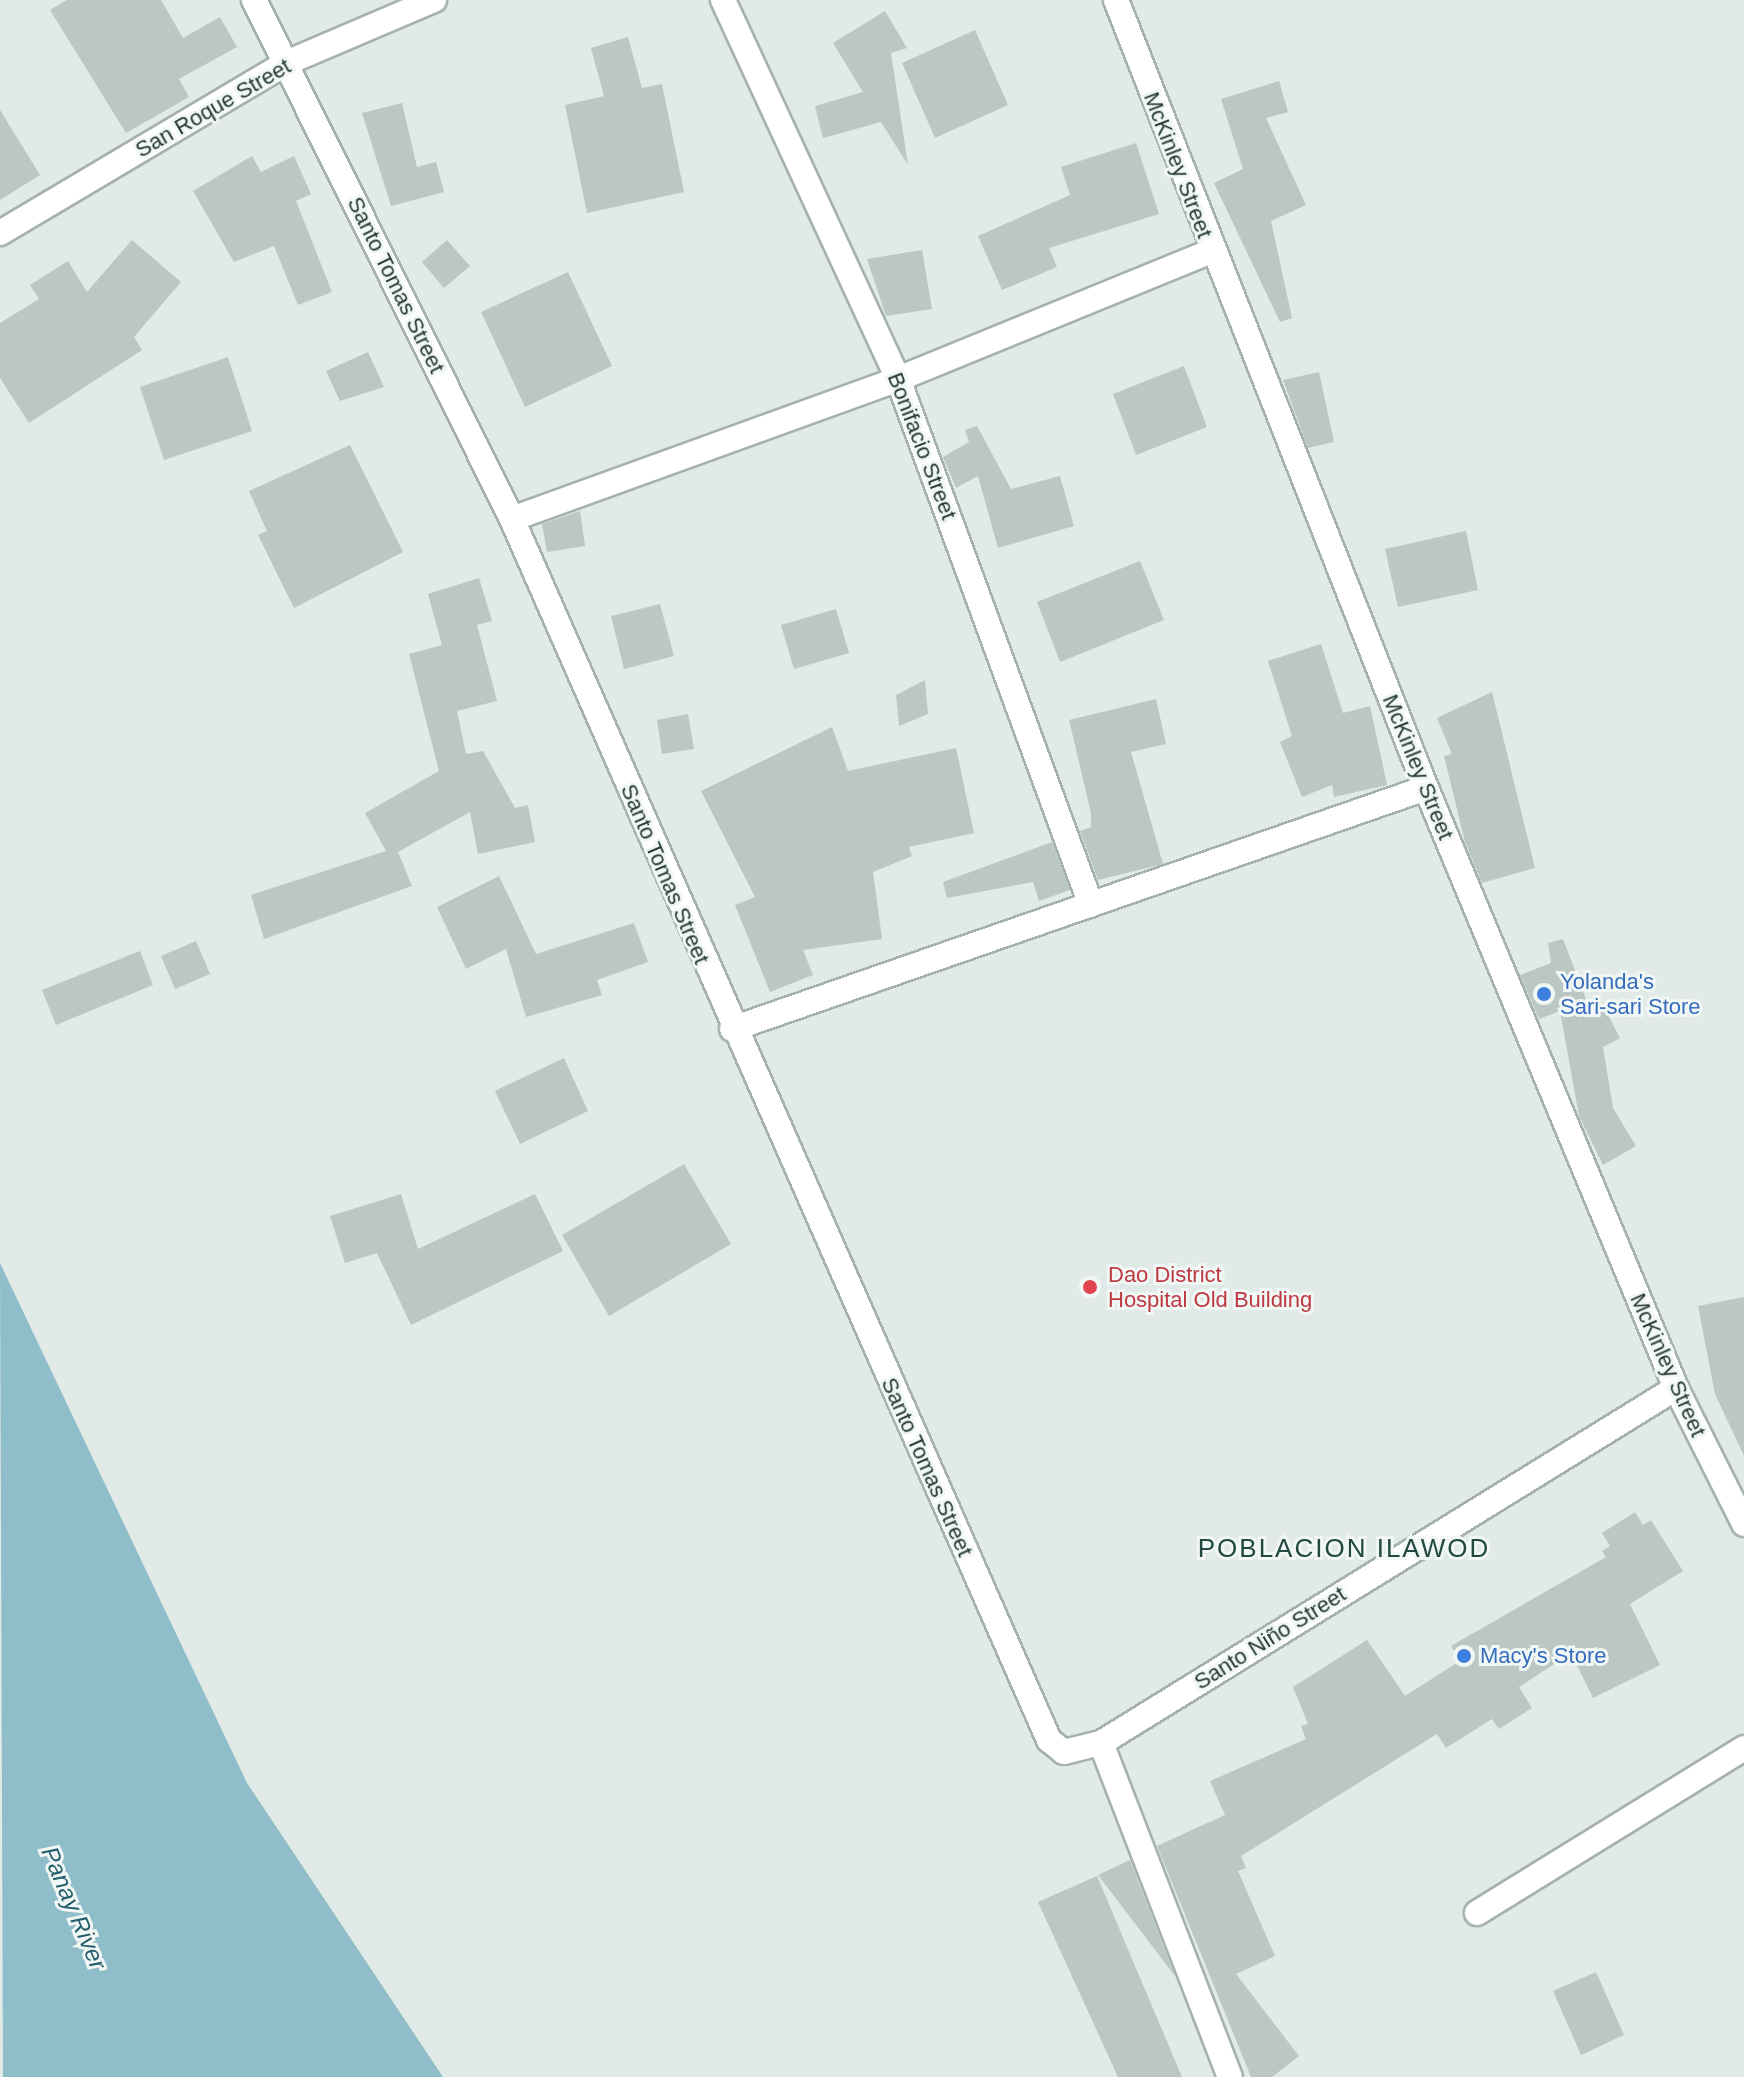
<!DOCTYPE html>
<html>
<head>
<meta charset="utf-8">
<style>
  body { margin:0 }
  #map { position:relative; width:1744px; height:2077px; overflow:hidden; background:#e1eae6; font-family:Helvetica,sans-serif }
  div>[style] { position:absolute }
  .water>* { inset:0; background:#8fbdc9 }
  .building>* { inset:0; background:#bac7c3 }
  .roads { filter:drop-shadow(2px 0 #a5b1ad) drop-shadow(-2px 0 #a5b1ad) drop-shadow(0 2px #a5b1ad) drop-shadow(0 -2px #a5b1ad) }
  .street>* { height:24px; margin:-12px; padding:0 12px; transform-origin:12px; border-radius:12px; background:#fff }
  .secondary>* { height:24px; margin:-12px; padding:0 12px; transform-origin:12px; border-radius:12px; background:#fff }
  .dots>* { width:22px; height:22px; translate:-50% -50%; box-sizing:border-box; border:4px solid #f1f7f4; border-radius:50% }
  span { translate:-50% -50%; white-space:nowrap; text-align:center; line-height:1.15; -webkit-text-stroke:6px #f1f7f4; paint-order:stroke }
  .street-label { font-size:22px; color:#243934 }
  .shop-label { font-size:22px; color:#366cbe }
  .left { translate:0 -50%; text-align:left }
  .health-label { font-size:22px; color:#be3a42 }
  .water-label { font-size:24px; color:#255e6d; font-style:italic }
  .quarter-label { font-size:26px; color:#224841; letter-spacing:2px }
</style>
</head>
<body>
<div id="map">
  <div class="water">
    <div style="clip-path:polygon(0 1263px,247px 1783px,443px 2077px,3px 2077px)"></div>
  </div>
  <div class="building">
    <div style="clip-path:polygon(67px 0,161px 0,183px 38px,220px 17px,237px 47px,179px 79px,189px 97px,126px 133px,50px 10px)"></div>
    <div style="clip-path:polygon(885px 11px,907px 48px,891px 53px,908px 165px,881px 122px,823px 138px,815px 106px,863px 92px,833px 43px)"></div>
    <div style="clip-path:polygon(975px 30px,1008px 105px,935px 138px,902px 63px)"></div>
    <div style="clip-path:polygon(628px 37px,642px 88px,662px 84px,684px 192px,587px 213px,565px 105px,604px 96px,591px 48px)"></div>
    <div style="clip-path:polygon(1279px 81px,1288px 112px,1266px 118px,1306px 205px,1271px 221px,1292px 318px,1280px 322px,1214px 183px,1243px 169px,1221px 99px)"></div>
    <div style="clip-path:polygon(402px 103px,417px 167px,436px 162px,444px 192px,391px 206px,362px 113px)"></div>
    <div style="clip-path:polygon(0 110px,40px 175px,0 200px)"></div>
    <div style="clip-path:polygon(1136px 143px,1159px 214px,1049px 248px,1057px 267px,1002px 290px,978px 236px,1070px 195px,1061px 167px)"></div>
    <div style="clip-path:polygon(252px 156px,261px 172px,294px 156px,311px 194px,296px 201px,332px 292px,298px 305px,274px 246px,234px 262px,193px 191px)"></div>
    <div style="clip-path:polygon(132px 240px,181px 282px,134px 337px,142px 350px,29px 423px,0 378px,0 323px,39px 299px,30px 285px,68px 261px,87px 292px)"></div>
    <div style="clip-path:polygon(447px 240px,470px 266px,444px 288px,422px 262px)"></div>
    <div style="clip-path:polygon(922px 250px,932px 309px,886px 316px,867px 259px)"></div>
    <div style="clip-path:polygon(568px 272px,612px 366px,525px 407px,481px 312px)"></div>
    <div style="clip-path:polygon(368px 352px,384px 387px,340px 401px,326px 371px)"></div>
    <div style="clip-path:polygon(228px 357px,252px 431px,164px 460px,140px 387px)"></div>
    <div style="clip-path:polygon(1184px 366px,1207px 427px,1136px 455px,1113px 394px)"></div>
    <div style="clip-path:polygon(1319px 372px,1334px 442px,1308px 448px,1283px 380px)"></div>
    <div style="clip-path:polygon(977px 426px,1011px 489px,1060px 476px,1074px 526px,998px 548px,978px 476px,956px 488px,943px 457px,969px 442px,965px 430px)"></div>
    <div style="clip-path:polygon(350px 445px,403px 552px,294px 608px,258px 535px,267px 531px,249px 491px)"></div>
    <div style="clip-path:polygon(580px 511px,585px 546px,547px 552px,542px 524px)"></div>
    <div style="clip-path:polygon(1466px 531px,1478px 590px,1398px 607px,1385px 549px)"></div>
    <div style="clip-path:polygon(1140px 561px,1164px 620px,1060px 662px,1037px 602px)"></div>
    <div style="clip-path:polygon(479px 578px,492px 621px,477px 625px,497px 701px,457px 711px,466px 754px,483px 751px,515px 808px,528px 805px,535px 842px,478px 854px,470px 812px,398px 852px,412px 886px,264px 939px,251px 895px,386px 851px,365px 813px,439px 771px,409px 654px,442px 645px,428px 594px)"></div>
    <div style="clip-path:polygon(660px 604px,674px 656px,624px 669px,611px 616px)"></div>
    <div style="clip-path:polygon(836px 609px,849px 653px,794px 669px,781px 625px)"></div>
    <div style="clip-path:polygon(1321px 644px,1343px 713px,1370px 706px,1387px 785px,1334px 797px,1332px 785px,1302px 797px,1280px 742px,1292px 736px,1268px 661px)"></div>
    <div style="clip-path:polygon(925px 680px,928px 714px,899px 726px,896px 695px)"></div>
    <div style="clip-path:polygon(1492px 692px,1535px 868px,1482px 883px,1465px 842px,1444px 756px,1452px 754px,1437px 718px)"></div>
    <div style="clip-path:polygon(1156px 699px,1166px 744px,1131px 752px,1163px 864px,1098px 880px,1080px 831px,1091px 827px,1091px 813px,1069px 720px)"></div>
    <div style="clip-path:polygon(688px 714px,694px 749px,662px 754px,657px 720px)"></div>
    <div style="clip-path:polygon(832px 727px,848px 771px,956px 748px,974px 833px,909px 847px,912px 856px,873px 872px,882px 939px,803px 950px,813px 975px,770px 992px,735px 905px,755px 897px,701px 791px)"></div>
    <div style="clip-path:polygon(1052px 842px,1070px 890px,1039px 901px,1033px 882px,947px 898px,943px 882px)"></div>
    <div style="clip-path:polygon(499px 876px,536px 954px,634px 923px,648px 962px,597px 980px,602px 995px,526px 1017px,506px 949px,466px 969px,437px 907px)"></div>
    <div style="clip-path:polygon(1563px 939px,1592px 1015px,1605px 1009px,1620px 1038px,1603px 1047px,1613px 1108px,1636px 1146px,1603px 1165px,1579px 1116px,1560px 1011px,1539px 1019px,1520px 975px,1551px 963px,1548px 943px)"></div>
    <div style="clip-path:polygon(196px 941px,210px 974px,175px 989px,161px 956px)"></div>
    <div style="clip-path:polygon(140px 951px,153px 985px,56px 1025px,42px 990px)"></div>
    <div style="clip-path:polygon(564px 1058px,588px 1111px,520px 1144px,495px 1091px)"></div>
    <div style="clip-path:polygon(684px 1164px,731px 1244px,609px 1316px,562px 1235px)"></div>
    <div style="clip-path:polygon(401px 1194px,418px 1249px,535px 1194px,563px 1251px,411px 1325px,377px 1253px,345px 1263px,330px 1216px)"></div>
    <div style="clip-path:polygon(1744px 1297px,1744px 1456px,1715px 1394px,1698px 1306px)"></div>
    <div style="clip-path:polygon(1635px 1512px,1643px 1525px,1651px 1520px,1683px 1571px,1630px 1604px,1660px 1665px,1593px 1698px,1571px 1653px,1519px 1687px,1532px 1708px,1499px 1729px,1492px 1719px,1446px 1748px,1437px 1734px,1241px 1856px,1246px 1868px,1238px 1871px,1275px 1956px,1236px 1974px,1299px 2056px,1272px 2077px,1251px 2077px,1157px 1846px,1225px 1815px,1210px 1781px,1306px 1739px,1301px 1726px,1308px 1724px,1293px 1687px,1367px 1640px,1405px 1696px,1460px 1661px,1451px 1646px,1606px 1557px,1602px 1551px,1610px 1546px,1602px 1533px)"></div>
    <div style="clip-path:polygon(1130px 1860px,1175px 1976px,1098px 1875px)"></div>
    <div style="clip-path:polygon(1097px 1876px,1182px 2077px,1118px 2077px,1038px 1902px)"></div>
    <div style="clip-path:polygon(1596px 1972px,1624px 2035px,1581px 2055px,1553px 1991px)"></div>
  </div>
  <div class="roads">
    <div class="street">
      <div style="left:254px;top:0;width:580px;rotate:63.57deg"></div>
      <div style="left:512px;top:519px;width:1334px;rotate:66.26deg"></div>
      <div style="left:1049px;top:1740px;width:19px;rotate:39deg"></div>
      <div style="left:1064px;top:1752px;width:38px;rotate:-14deg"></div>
      <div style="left:1101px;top:1743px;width:676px;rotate:-31.69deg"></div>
      <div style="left:723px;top:0;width:417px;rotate:65.2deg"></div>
      <div style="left:898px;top:379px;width:560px;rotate:69.85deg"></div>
      <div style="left:0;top:233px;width:333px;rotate:-30.7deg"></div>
      <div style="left:286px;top:63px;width:161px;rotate:-23.1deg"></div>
      <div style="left:512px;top:519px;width:411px;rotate:-19.9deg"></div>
      <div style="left:898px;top:379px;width:338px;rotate:-22.2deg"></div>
      <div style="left:732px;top:1029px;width:735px;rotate:-19.15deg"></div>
      <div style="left:1101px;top:1743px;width:358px;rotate:68.9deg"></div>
      <div style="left:1477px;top:1913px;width:314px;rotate:-31.7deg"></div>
    </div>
    <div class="secondary">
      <div style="left:1116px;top:0;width:847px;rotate:68.53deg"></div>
      <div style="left:1426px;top:788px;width:650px;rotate:67.38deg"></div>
      <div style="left:1676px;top:1388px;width:152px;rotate:63.4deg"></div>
    </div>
  </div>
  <div class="dots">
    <div style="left:1544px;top:994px;background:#3f7fe0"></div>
    <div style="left:1090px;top:1287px;background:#e0444e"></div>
    <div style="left:1464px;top:1656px;background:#3f7fe0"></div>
  </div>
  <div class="street-label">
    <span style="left:213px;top:108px;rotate:-30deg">San Roque Street</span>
    <span style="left:1178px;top:165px;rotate:69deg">McKinley Street</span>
    <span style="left:396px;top:285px;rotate:64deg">Santo Tomas Street</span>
    <span style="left:922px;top:446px;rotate:69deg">Bonifacio Street</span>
    <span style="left:1418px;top:767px;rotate:68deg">McKinley Street</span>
    <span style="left:665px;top:874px;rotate:67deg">Santo Tomas Street</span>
    <span style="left:1668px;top:1365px;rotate:66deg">McKinley Street</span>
    <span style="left:927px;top:1467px;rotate:66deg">Santo Tomas Street</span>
    <span style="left:1270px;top:1638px;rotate:-32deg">Santo Niño Street</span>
  </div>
  <div class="shop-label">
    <span class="left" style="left:1560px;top:994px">Yolanda's<br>Sari-sari Store</span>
    <span class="left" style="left:1480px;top:1656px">Macy's Store</span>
  </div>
  <div class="health-label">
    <span class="left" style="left:1108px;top:1287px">Dao District<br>Hospital Old Building</span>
  </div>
  <div class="water-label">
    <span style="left:74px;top:1908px;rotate:67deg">Panay River</span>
  </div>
  <div class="quarter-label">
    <span style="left:1344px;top:1549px">POBLACION ILAWOD</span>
  </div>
</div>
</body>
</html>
